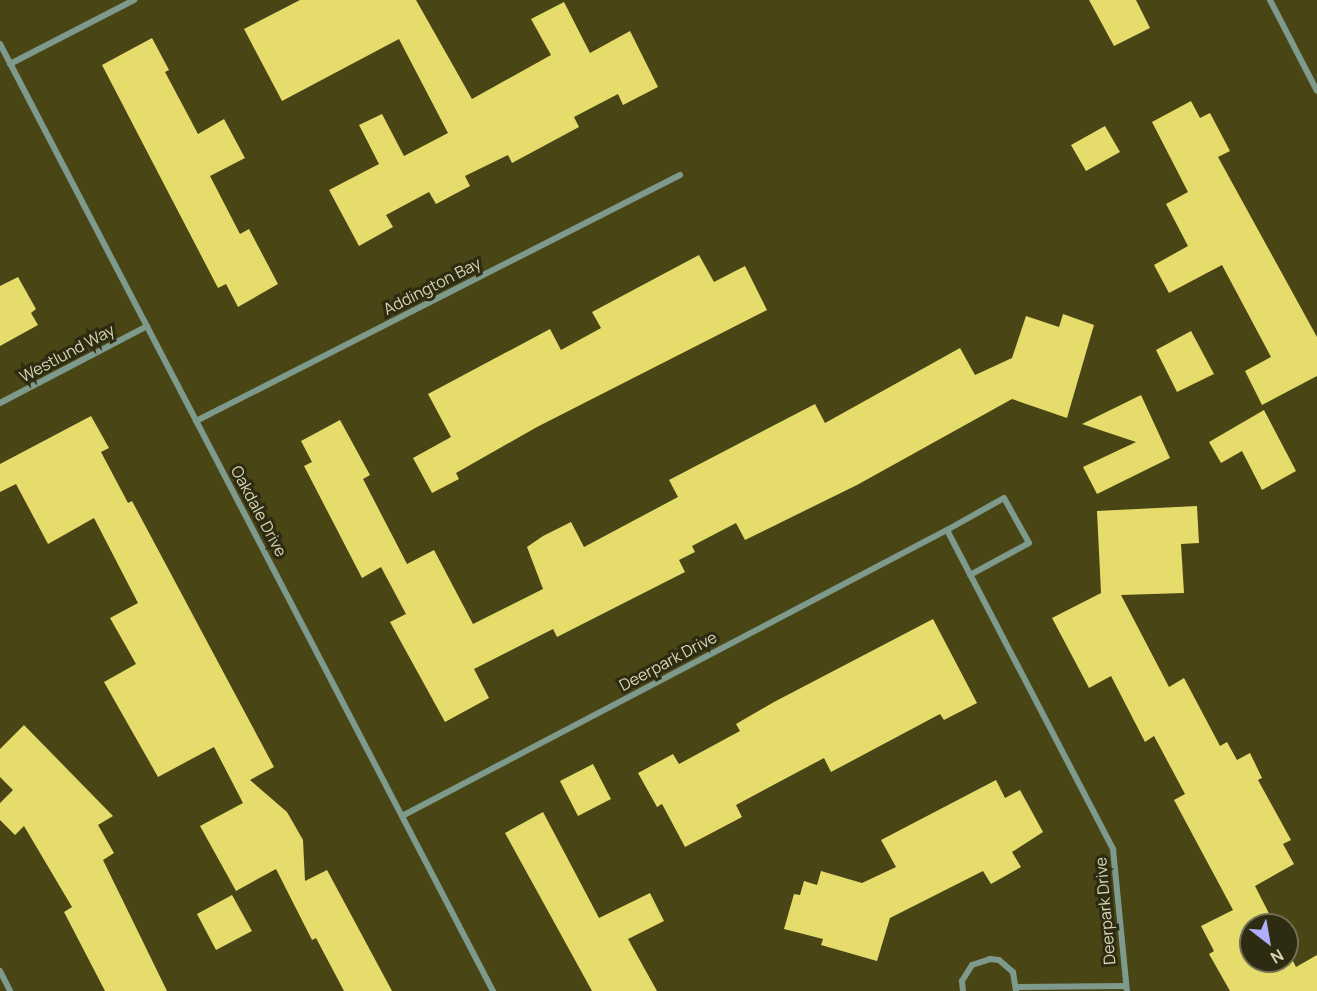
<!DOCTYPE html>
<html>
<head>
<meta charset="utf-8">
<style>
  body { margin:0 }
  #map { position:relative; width:1317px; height:991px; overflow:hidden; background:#4a4515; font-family:Manrope,sans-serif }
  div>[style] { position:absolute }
  .building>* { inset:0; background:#e6dc6c }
  .minor>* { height:6px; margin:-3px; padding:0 3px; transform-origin:3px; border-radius:3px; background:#7d9a8c }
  span { translate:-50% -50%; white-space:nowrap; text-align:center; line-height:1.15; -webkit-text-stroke:6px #2d2b11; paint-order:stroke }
  .street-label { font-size:16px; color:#d7d5b6 }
  .north { position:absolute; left:1239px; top:913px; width:60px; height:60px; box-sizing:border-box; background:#2d2b11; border:2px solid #716f53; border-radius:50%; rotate:149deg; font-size:16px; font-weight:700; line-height:24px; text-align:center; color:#d7d5b6 }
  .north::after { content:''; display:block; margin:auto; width:21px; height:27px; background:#afaefa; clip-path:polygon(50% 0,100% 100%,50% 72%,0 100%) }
</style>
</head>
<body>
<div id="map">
  <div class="building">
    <div style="clip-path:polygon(300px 0,416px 0,472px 99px,551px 55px,531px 19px,564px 2px,590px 53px,630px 31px,658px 87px,623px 105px,618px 94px,574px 117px,579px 127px,512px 163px,508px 155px,465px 176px,470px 186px,436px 204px,429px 192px,386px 215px,393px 227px,359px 246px,329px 190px,379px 164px,359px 125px,382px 114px,404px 156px,448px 133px,399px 39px,282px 101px,244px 29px)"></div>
    <div style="clip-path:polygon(1089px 0,1136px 0,1150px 28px,1114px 46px)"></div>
    <div style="clip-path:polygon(152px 38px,169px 70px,165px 72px,198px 134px,224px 119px,245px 158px,210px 176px,240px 234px,249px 229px,278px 284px,238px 307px,226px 284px,218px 288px,102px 65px)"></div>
    <div style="clip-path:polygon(1191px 101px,1200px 118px,1210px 113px,1230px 151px,1218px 157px,1317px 337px,1317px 376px,1262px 405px,1245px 371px,1271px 357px,1222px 265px,1169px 293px,1154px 265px,1188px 246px,1166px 204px,1188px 192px,1152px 122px)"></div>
    <div style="clip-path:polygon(1105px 126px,1120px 152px,1086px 171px,1071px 145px)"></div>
    <div style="clip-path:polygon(699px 255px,714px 282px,745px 266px,767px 310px,537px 427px,456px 473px,459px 479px,432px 493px,413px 458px,451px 437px,428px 394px,550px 329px,561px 350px,601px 328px,592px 312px)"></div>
    <div style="clip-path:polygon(18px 277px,36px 309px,31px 313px,38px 325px,0 346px,0 286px)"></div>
    <div style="clip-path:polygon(1063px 314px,1094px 325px,1067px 418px,1012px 399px,857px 485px,745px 540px,736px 523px,692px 546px,695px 552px,679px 560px,685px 572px,557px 637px,553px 629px,474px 669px,489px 698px,445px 722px,390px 622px,406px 614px,381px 567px,362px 578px,304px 466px,312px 462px,301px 441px,340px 420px,370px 475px,363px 479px,407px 564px,434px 550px,473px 624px,543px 589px,527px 547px,543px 536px,571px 522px,584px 547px,678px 497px,669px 480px,815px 404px,825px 423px,960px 348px,975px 375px,1012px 358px,1026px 316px,1059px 327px)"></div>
    <div style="clip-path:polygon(1191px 331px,1214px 374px,1177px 392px,1156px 350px)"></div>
    <div style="clip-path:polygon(1141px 395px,1170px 458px,1097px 494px,1083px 467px,1136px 442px,1082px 424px)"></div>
    <div style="clip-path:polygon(1264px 410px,1296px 471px,1262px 490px,1242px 451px,1221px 463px,1209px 442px)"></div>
    <div style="clip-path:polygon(91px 416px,109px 448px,101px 452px,128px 503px,132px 501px,274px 767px,250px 780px,287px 812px,303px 840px,305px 881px,327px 870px,392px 991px,344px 991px,316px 938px,312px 940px,276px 869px,236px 891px,200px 826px,243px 803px,214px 747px,158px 777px,104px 682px,136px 664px,110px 618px,138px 603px,94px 518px,48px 544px,16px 484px,0 492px,0 464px)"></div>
    <div style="clip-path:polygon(1197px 506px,1199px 543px,1181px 544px,1184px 593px,1121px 595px,1169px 687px,1184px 678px,1220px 746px,1227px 742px,1237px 760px,1250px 753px,1262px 778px,1258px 780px,1291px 840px,1283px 844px,1294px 864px,1255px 886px,1275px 925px,1251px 925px,1251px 961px,1287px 961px,1287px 949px,1296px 967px,1317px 955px,1317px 991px,1230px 991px,1209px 954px,1214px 951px,1201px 926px,1233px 910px,1174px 800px,1185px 794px,1154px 736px,1145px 742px,1111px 676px,1089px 688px,1052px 618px,1101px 593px,1097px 511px)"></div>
    <div style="clip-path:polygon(933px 619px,977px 703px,944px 720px,940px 714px,831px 772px,824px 758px,736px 805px,742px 817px,685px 847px,662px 804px,657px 807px,638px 773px,673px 754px,679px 764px,740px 731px,736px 724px,774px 702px)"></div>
    <div style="clip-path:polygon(24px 725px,113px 816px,98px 825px,114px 853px,103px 860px,167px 991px,105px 991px,64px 912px,72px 907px,24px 826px,15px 835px,0 820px,0 803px,13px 790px,0 777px,0 749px)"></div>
    <div style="clip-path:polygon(593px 764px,611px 799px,578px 816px,560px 781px)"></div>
    <div style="clip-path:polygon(996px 780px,1005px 798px,1020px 790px,1043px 832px,1012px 852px,1021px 867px,991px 884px,983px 871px,890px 918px,877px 961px,821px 945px,823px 939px,784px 929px,794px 894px,800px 895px,804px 881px,817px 885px,821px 871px,862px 883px,896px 867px,881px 840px)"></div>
    <div style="clip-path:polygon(543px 812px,599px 918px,650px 893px,664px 921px,628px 939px,657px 991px,592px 991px,505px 833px)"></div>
    <div style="clip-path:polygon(232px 895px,252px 931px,216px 950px,197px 914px)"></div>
  </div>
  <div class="minor">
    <div style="left:1270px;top:0;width:102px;rotate:62.7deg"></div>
    <div style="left:0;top:44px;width:1068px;rotate:62.5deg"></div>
    <div style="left:10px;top:64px;width:140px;rotate:-27.3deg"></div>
    <div style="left:0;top:403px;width:166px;rotate:-27.6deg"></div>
    <div style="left:196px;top:421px;width:543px;rotate:-26.94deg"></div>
    <div style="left:947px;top:530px;width:65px;rotate:-29.3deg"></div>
    <div style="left:1004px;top:498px;width:51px;rotate:60.9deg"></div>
    <div style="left:1029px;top:543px;width:67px;rotate:151.5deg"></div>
    <div style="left:402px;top:816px;width:615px;rotate:-27.69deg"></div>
    <div style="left:947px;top:530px;width:360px;rotate:62.5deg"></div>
    <div style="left:1113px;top:849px;width:143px;rotate:84.4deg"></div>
    <div style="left:0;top:971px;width:22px;rotate:63deg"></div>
    <div style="left:1017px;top:987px;width:109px;rotate:-0.5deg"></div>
    <div style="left:963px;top:991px;width:10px;rotate:-96deg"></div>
    <div style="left:962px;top:981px;width:19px;rotate:-58deg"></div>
    <div style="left:972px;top:965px;width:19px;rotate:-18deg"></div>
    <div style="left:990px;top:959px;width:9px;rotate:6deg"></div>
    <div style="left:999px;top:960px;width:18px;rotate:41deg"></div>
    <div style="left:1013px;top:972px;width:19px;rotate:81deg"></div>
  </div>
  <div class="street-label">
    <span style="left:432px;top:286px;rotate:-27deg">Addington Bay</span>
    <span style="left:67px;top:353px;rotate:-28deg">Westlund Way</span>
    <span style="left:259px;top:511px;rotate:62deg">Oakdale Drive</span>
    <span style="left:668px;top:661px;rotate:-28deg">Deerpark Drive</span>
    <span style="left:1105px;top:911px;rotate:-95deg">Deerpark Drive</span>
  </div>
  <div class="north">N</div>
</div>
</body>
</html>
